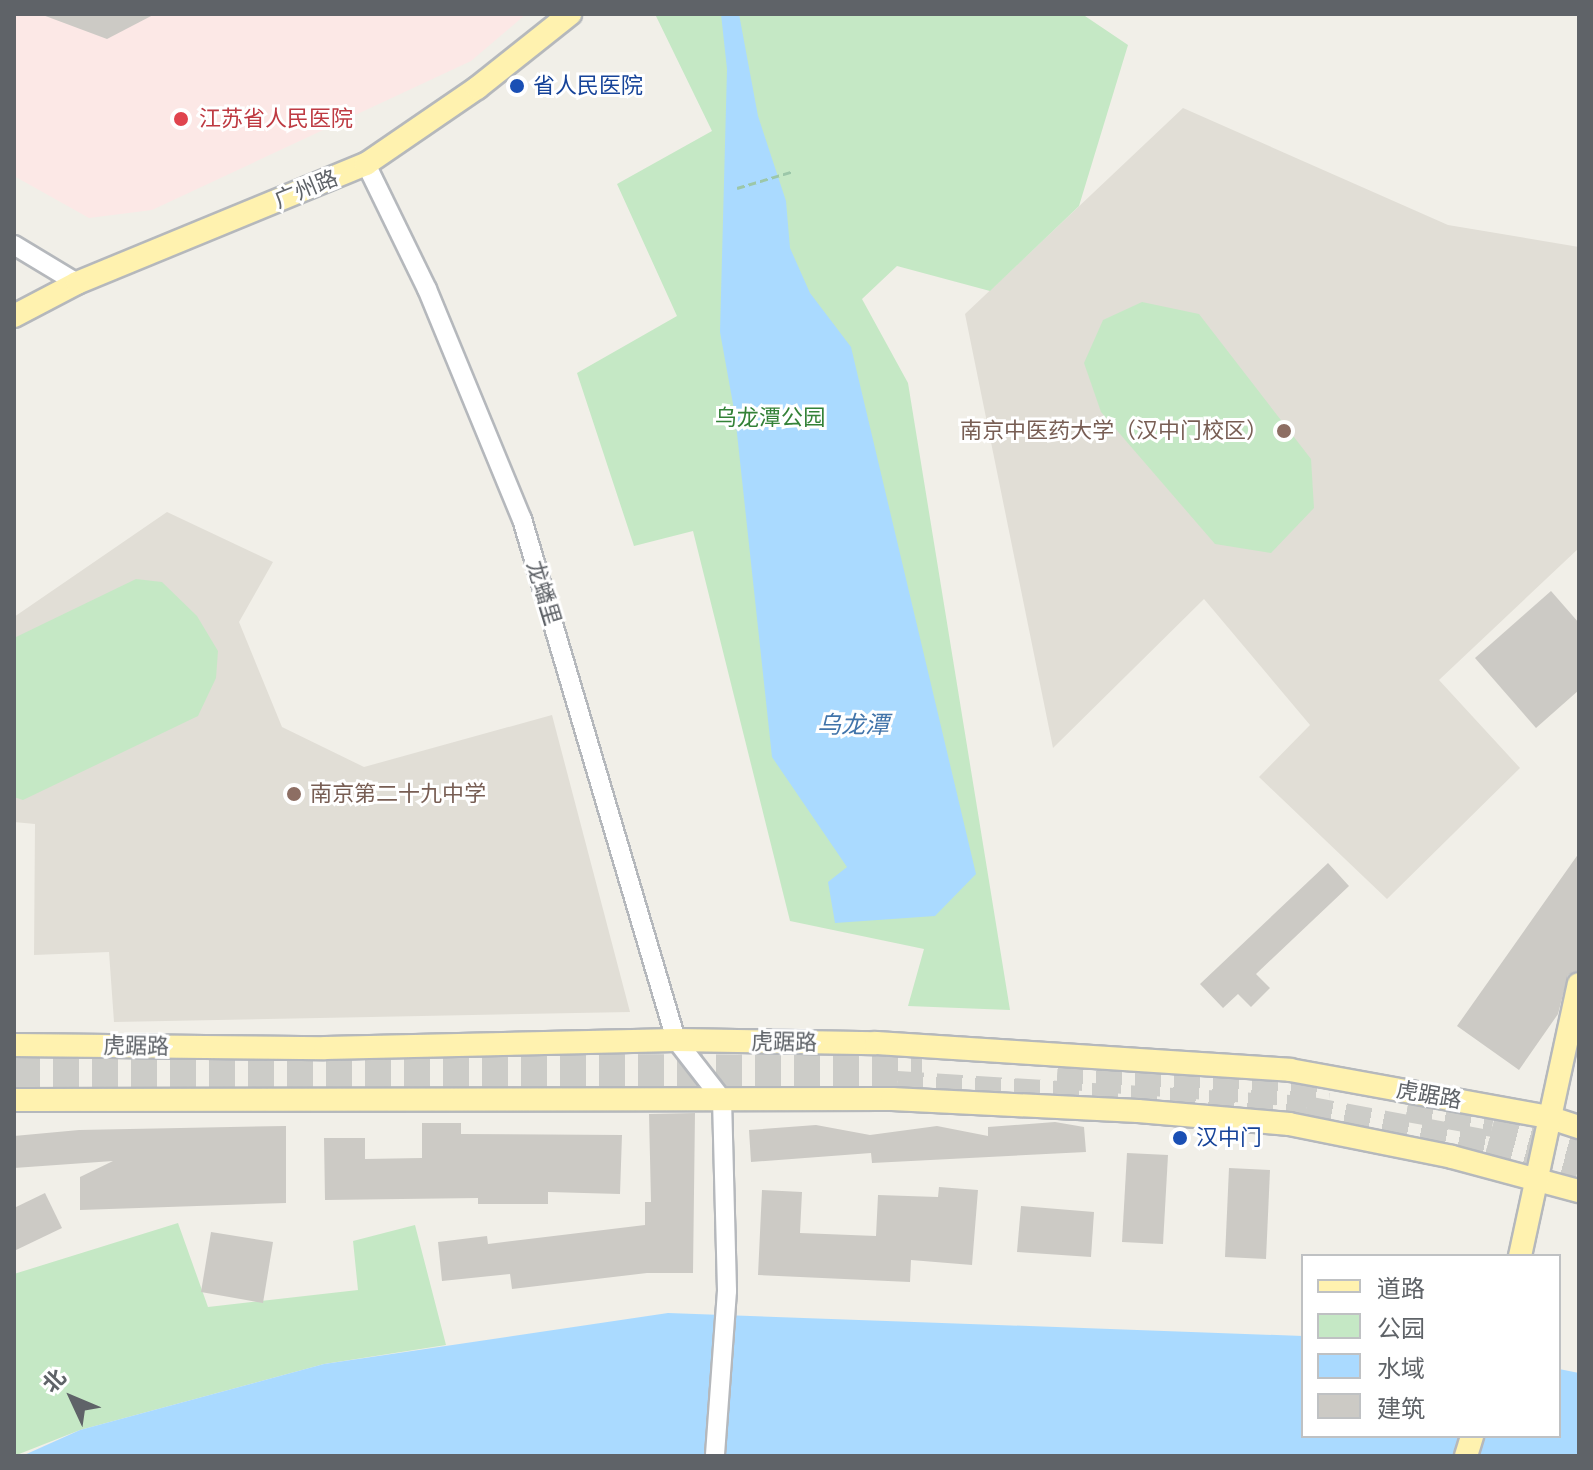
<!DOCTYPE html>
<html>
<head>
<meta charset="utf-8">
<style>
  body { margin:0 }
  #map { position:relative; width:1593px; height:1470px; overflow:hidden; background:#f1efe8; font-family:"Fira Sans","Noto Sans SC",sans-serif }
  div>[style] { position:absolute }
  .education>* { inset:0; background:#e1ded6 }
  .medical>* { inset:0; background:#fce8e6 }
  .green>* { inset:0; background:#c5e8c5 }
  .water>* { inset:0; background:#aadaff }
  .building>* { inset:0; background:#cccac5 }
  .highway-tunnel>* { height:26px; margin-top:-13px; transform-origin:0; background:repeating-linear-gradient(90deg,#ccccc8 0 26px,transparent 0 39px) }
  .path>* { height:3px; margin-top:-1.5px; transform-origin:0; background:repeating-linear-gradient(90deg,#9cc7a9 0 8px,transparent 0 12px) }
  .roads { filter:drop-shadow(2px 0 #b5b8bc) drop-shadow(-2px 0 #b5b8bc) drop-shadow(0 2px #b5b8bc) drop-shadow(0 -2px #b5b8bc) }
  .minor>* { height:18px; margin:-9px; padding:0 9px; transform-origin:9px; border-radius:9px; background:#fff }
  .major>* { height:22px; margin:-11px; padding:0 11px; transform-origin:11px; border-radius:11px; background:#fff2af }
  .dots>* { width:22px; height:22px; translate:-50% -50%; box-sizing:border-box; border:4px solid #fff; border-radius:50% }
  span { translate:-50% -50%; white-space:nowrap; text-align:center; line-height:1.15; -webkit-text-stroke:6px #fff; paint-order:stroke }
  .transit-label { font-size:22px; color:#164399 }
  .left { translate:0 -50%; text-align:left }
  .health-label { font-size:22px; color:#be3a42 }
  .street-label { font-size:22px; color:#5f6368 }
  .park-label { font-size:22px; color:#348238 }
  .education-label { font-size:22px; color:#785e54 }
  .right { translate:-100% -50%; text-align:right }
  .water-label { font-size:24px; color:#4174aa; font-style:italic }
  .frame { position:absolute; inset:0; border:16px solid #5f6368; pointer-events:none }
  .legend { position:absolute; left:1301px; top:1254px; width:260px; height:184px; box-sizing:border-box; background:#fff; border:2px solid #bfc1c3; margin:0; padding:10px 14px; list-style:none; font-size:24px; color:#5f6368 }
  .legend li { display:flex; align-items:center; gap:16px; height:40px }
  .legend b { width:40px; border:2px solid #bfc1c3 }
  .north { position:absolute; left:32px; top:1358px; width:80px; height:80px; -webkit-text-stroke:6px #fff; paint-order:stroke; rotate:314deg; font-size:22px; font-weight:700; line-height:32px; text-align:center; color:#5f6368 }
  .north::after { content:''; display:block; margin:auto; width:28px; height:36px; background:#5f6368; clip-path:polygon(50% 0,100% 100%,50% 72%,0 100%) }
</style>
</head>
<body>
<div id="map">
  <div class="education">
    <div style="clip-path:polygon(1183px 108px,1448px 225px,1579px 247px,1579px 548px,1439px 680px,1520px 768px,1387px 899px,1259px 777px,1310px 725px,1204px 599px,1053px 748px,965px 314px)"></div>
    <div style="clip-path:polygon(167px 512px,273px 562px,239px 622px,282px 727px,364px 767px,552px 715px,630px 1012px,114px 1022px,109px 952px,34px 955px,35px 824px,14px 822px,14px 617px)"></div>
  </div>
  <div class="medical">
    <div style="clip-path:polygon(14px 14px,526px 14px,471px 61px,152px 210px,89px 218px,14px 176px)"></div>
  </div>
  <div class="green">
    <div style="clip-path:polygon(655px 14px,1082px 14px,1128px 45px,1079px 206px,990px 291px,897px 266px,862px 299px,908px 383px,1010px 1010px,908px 1006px,924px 949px,790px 921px,693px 531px,634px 546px,577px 373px,677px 316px,617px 184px,712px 131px)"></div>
    <div style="clip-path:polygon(1142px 302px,1199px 314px,1311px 459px,1314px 508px,1271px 553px,1215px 544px,1101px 412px,1084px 363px,1103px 320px)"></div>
    <div style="clip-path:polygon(136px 579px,162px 582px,197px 616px,218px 651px,216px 678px,198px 716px,23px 800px,14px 797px,14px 638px)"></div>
    <div style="clip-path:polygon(178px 1223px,208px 1307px,358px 1290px,353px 1241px,415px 1225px,446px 1345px,324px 1364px,80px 1430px,14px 1456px,14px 1274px)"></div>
  </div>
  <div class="water">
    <div style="clip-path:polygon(721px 14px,739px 14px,758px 116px,786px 201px,790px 248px,810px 293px,851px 347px,976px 874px,935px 916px,835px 923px,828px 882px,847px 867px,772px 757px,735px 415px,720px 332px,727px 69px)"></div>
    <div style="clip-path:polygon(668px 1313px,1303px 1336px,1303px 1436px,1559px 1436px,1559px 1369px,1579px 1373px,1579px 1456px,22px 1456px,80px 1430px,324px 1364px)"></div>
  </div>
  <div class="building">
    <div style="clip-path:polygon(40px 14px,155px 14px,107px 39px)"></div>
    <div style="clip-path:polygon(1551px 591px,1579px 623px,1579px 690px,1536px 728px,1475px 658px)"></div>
    <div style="clip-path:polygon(1579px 853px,1579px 970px,1568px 975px,1558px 1014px,1519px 1070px,1457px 1026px)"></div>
    <div style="clip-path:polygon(1328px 863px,1349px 886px,1256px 974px,1270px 988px,1251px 1007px,1238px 994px,1223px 1008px,1200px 984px)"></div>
    <div style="clip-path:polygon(695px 1113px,693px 1273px,647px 1273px,512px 1289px,510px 1274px,442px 1281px,438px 1242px,487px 1236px,488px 1244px,645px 1225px,645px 1202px,651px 1202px,649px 1114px)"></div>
    <div style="clip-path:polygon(1055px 1122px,1084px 1127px,1086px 1152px,872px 1163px,871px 1153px,751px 1162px,749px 1130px,816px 1125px,870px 1135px,937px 1126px,988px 1136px,988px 1127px)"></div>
    <div style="clip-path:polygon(422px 1123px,461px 1123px,461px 1134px,622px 1135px,620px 1194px,548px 1192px,548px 1204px,478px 1204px,478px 1198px,325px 1200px,324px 1138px,365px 1138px,365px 1159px,422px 1158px)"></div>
    <div style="clip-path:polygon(286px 1126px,286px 1203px,80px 1210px,80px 1177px,113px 1161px,14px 1168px,14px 1136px,79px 1130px)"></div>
    <div style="clip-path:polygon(1127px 1153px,1168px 1155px,1163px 1244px,1122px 1242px)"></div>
    <div style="clip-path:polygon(1229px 1168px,1270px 1170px,1266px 1259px,1225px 1257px)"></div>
    <div style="clip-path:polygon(939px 1187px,978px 1190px,972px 1265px,911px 1260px,910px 1282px,758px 1275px,762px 1190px,802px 1192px,800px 1233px,876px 1236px,878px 1195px,938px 1197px)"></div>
    <div style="clip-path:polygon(45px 1193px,62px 1228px,14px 1251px,14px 1208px)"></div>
    <div style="clip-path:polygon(1021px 1206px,1094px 1212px,1091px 1257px,1017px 1252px)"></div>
    <div style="clip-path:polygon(211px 1232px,273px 1242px,263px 1303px,201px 1292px)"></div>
  </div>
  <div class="highway-tunnel">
    <div style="left:14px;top:1065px;width:908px;rotate:0.19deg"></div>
    <div style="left:1057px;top:1076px;width:273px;rotate:4.2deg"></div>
    <div style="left:14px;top:1084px;width:883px"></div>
    <div style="left:897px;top:1084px;width:410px;rotate:3.5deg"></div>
    <div style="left:1306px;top:1109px;width:185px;rotate:10.6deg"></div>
    <div style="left:1488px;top:1143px;width:94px;rotate:15.4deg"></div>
    <div style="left:1407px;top:1109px;width:87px;rotate:9.9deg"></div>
    <div style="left:1493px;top:1124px;width:89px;rotate:15.6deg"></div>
  </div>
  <div class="path">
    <div style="left:737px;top:188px;width:59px;rotate:-16.6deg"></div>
  </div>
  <div class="roads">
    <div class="minor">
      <div style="left:366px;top:164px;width:139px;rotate:64deg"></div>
      <div style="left:427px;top:289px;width:249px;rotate:67.6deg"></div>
      <div style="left:522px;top:519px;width:543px;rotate:73.53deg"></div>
      <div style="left:676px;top:1040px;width:75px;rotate:52.1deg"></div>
      <div style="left:722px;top:1099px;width:192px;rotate:88.5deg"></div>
      <div style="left:727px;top:1291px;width:165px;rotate:94.2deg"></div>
      <div style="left:14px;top:245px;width:74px;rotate:31.1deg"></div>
    </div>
    <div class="major">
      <div style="left:14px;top:316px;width:71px;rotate:-27.6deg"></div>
      <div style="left:77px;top:283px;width:313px;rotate:-22.4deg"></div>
      <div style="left:366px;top:164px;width:135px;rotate:-34.4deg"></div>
      <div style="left:477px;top:88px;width:119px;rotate:-38.5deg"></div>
      <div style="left:14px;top:1045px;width:311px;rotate:0.6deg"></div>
      <div style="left:325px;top:1048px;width:351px;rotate:-1.3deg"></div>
      <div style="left:676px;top:1040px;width:200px;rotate:0.9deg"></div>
      <div style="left:876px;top:1043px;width:415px;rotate:3.7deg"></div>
      <div style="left:1290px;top:1070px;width:262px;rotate:10.3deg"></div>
      <div style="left:1548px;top:1117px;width:33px;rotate:18deg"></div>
      <div style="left:14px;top:1100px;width:878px;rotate:-0.07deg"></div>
      <div style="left:892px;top:1099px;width:246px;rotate:2.8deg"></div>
      <div style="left:1138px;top:1111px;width:152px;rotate:4.9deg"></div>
      <div style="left:1289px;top:1124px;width:166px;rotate:11.4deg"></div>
      <div style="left:1452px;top:1157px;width:131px;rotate:15deg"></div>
      <div style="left:1520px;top:1256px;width:278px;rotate:-77.8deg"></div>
      <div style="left:1466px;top:1456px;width:21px;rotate:-73deg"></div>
    </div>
  </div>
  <div class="dots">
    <div style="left:517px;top:86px;background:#1a4fb4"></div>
    <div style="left:181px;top:119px;background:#e0444e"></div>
    <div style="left:1284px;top:431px;background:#8d6e63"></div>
    <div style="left:294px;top:794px;background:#8d6e63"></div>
    <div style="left:1180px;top:1138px;background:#1a4fb4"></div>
  </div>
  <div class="transit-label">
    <span class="left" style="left:533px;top:86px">省人民医院</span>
    <span class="left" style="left:1196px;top:1138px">汉中门</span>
  </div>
  <div class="health-label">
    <span class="left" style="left:199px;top:119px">江苏省人民医院</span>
  </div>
  <div class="street-label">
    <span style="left:306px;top:189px;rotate:-22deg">广州路</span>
    <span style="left:544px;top:593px;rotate:73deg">龙蟠里</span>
    <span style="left:784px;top:1042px;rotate:1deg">虎踞路</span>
    <span style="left:136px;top:1046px;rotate:1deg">虎踞路</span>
    <span style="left:1429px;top:1095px;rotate:10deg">虎踞路</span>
  </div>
  <div class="park-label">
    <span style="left:770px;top:418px">乌龙潭公园</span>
  </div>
  <div class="education-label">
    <span class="right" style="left:1268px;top:431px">南京中医药大学（汉中门校区）</span>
    <span class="left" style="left:310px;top:794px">南京第二十九中学</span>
  </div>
  <div class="water-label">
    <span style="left:853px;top:726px">乌龙潭</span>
  </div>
  <div class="frame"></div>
  <ul class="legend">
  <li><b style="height:10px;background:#fff2af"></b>道路</li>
  <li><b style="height:22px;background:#c5e8c5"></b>公园</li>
  <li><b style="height:22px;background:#aadaff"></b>水域</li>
  <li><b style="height:22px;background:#cccac5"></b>建筑</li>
  </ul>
  <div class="north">北</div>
</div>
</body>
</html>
